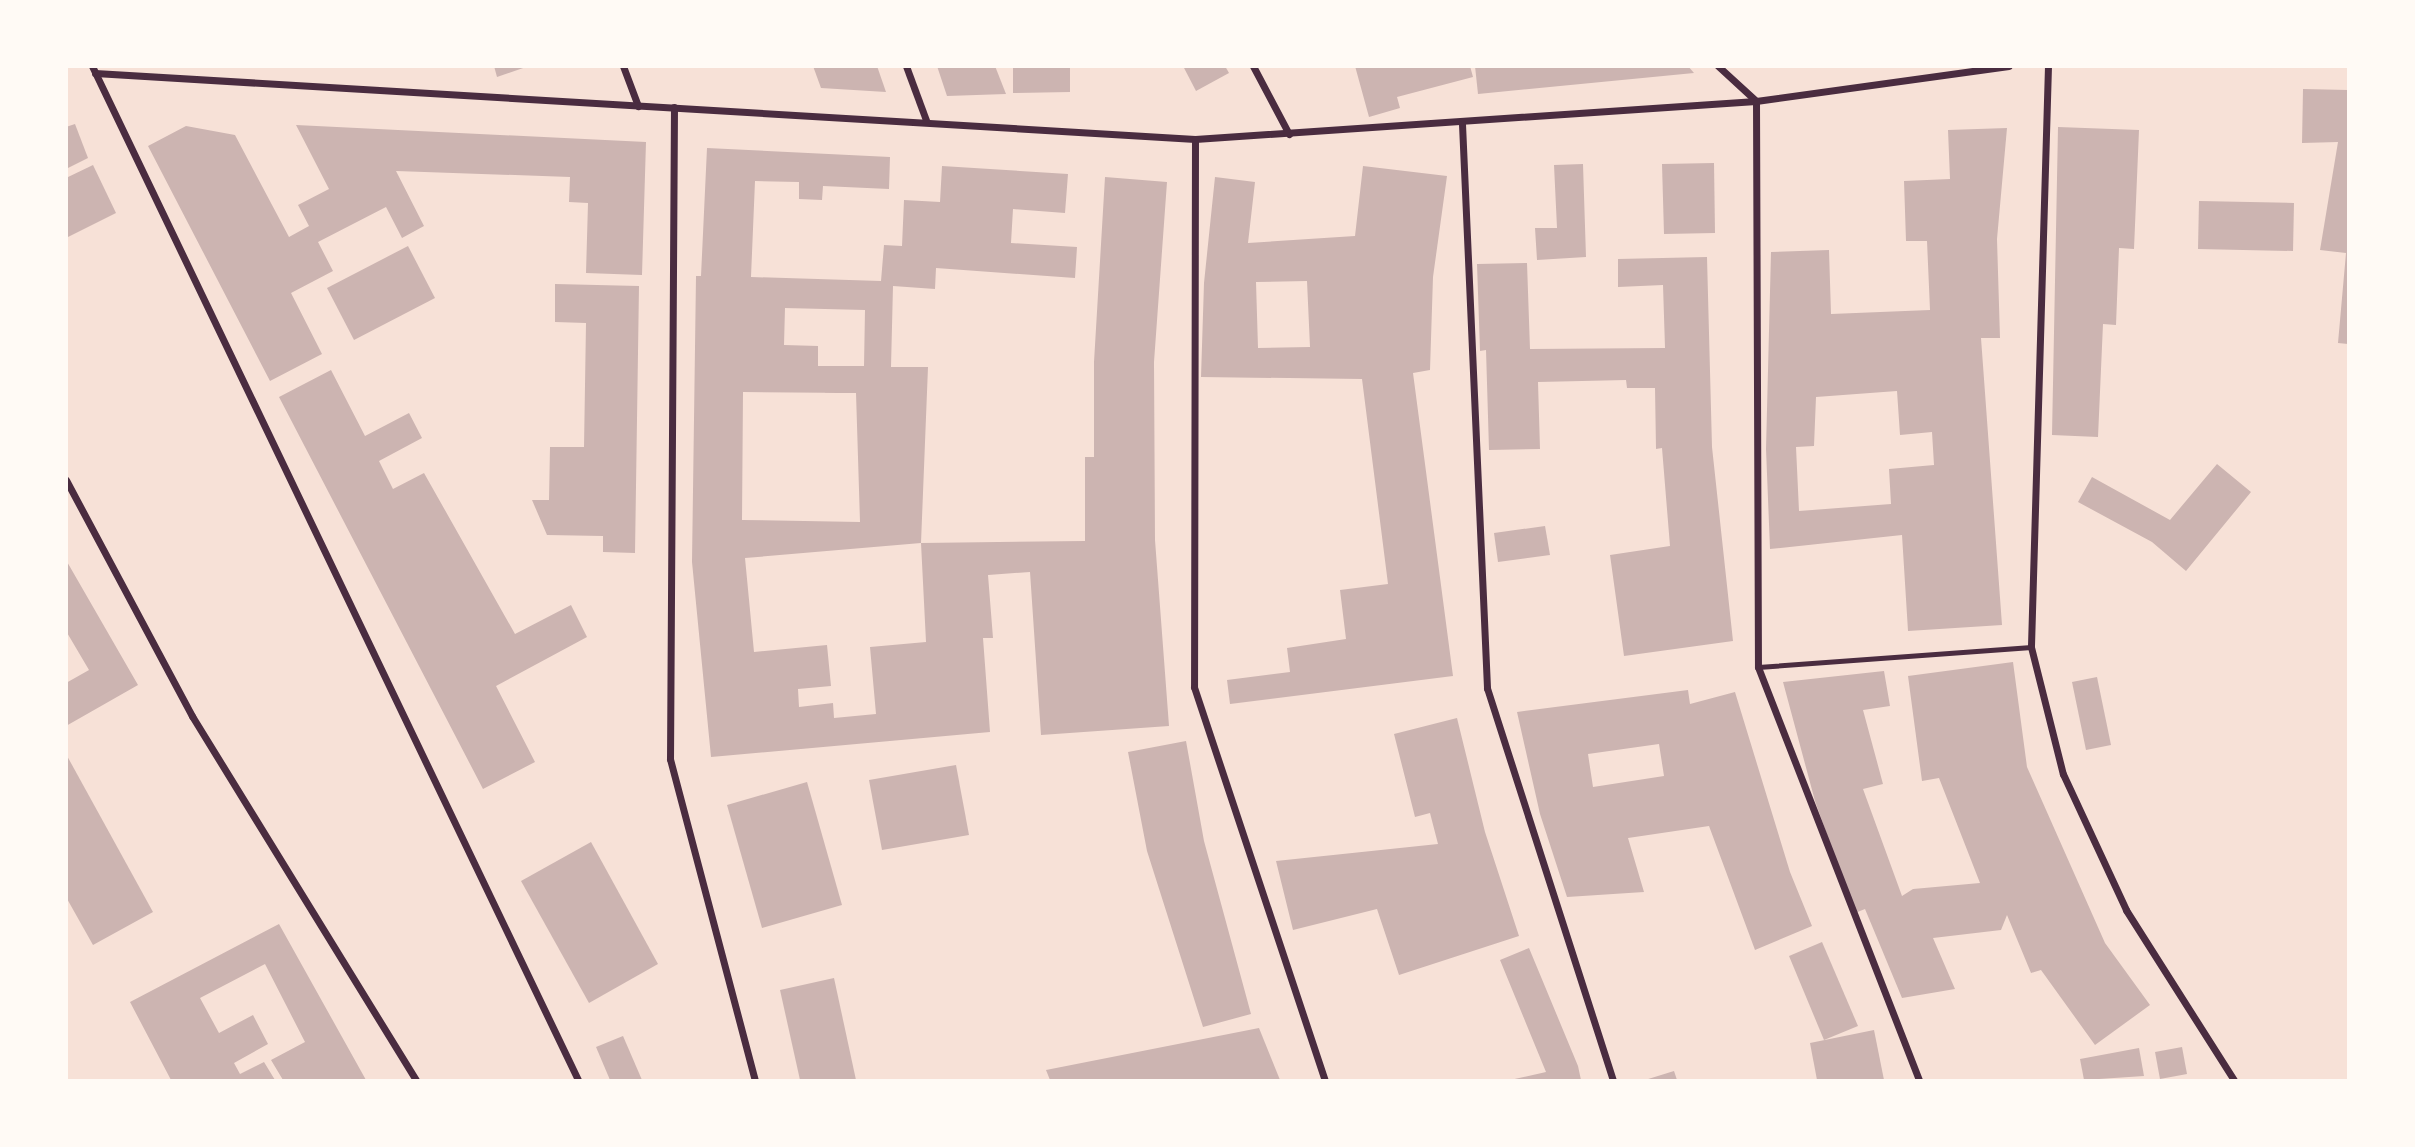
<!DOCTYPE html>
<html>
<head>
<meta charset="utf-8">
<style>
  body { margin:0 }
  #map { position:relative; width:2415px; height:1147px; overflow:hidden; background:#f7e1d7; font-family:"DejaVu Sans",sans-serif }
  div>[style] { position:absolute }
  .building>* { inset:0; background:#ccb4b1 }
  .service>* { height:5px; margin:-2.5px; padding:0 2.5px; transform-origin:2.5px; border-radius:2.5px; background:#4a2c40 }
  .minor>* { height:7px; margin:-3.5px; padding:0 3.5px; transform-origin:3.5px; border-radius:3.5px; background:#4a2c40 }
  span { translate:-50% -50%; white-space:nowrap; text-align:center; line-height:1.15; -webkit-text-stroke:7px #fffaf5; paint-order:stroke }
  .frame { position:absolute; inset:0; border:68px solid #fffaf5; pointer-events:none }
</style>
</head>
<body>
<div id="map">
  <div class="building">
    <div style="clip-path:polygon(494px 66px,526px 66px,526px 67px,497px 77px)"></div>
    <div style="clip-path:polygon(813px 66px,877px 66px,886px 92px,821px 88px)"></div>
    <div style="clip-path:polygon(937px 66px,995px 66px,1006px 94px,947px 96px)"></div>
    <div style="clip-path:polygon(1013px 66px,1070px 66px,1070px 92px,1013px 93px)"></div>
    <div style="clip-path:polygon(1183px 66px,1225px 66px,1229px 73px,1196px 91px)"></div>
    <div style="clip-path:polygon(1355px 66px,1470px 66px,1473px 77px,1397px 97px,1400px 108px,1369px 117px)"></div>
    <div style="clip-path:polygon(1475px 66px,1688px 66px,1694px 73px,1478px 94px)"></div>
    <div style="clip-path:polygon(2303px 89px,2348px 90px,2348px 344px,2338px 343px,2346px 253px,2320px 250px,2338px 142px,2302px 143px)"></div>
    <div style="clip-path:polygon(75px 124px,88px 158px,66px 169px,66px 127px)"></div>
    <div style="clip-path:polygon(296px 125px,646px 142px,642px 275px,586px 273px,588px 203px,569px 202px,570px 177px,396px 171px,424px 226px,402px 238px,386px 207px,318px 242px,333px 271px,291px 293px,322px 354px,270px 381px,148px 146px,186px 126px,235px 135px,289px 237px,309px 226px,298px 205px,329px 189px)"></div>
    <div style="clip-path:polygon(2058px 127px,2139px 130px,2134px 249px,2119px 248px,2116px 325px,2103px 324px,2098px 437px,2052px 435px)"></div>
    <div style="clip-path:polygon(evenodd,2007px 128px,1997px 239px,2000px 338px,1981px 338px,2002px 625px,1908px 631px,1902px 535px,1770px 549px,1766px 449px,1771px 252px,1829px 250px,1831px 314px,1930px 310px,1927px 241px,1906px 241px,1904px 181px,1950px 179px,1948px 130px,2007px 128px,1897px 391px,1900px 435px,1932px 432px,1934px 465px,1889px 469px,1891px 504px,1799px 511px,1796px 447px,1814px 446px,1816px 397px,1897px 391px)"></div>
    <div style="clip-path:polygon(evenodd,707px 148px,890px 157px,889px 189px,823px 186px,822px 200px,799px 199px,799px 182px,755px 181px,751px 277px,881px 281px,884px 245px,902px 246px,904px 200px,940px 202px,942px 166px,1068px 174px,1065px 213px,1013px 209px,1011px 243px,1077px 247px,1075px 278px,936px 268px,935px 289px,893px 286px,891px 367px,928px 367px,921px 543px,1085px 541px,1085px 457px,1094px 457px,1094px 362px,1105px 177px,1167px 182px,1154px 362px,1155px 540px,1169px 726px,1041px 735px,1030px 572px,988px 575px,993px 638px,983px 638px,990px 732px,711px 757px,692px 562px,696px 276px,701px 276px,707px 148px,785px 308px,865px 310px,864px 366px,818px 366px,818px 346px,784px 345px,785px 308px,707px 148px,743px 392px,856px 393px,860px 522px,742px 520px,743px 392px,707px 148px,921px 543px,926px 642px,870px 647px,876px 714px,834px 718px,833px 703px,799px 707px,798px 689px,831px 686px,827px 645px,754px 652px,745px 558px,921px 543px)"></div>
    <div style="clip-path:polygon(1714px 163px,1715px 233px,1664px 234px,1662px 164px)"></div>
    <div style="clip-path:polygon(1583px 164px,1586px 257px,1537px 260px,1535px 228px,1557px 228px,1554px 165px)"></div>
    <div style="clip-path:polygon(93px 165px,116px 213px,66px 238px,66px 178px)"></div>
    <div style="clip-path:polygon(evenodd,1363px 166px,1447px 176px,1433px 277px,1430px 370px,1413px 373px,1453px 676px,1230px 704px,1227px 680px,1290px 672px,1287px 648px,1346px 639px,1340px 590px,1388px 584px,1362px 379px,1201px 377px,1204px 283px,1215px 177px,1255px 182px,1248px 243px,1355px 236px,1363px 166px,1307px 281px,1310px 347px,1258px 348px,1256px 282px,1307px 281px)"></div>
    <div style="clip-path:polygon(2199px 201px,2294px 203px,2293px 251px,2198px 249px)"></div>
    <div style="clip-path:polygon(408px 246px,435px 298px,354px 340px,327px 288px)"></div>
    <div style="clip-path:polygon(1707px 257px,1712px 447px,1733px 641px,1624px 656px,1610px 555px,1670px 546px,1662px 448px,1656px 449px,1655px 388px,1627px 388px,1626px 380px,1538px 382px,1540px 449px,1489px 450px,1486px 350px,1480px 351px,1477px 264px,1527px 263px,1530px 349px,1665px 348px,1663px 285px,1618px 287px,1618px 259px)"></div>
    <div style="clip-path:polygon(555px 284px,639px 286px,635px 553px,603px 552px,603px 536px,547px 535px,532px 500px,549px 500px,550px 447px,584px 447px,586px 323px,555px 322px)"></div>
    <div style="clip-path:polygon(331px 370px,365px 436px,409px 413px,422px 438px,379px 461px,393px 489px,424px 473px,515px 634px,571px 605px,587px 637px,496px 686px,535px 762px,483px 789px,279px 397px)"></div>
    <div style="clip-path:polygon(2217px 464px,2251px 492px,2186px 571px,2152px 542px,2078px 502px,2092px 477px,2170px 520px)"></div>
    <div style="clip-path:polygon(1545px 526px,1550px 555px,1498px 562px,1494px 533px)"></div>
    <div style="clip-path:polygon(66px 560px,138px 685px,66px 726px,66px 683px,89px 670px,66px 631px)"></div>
    <div style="clip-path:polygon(2013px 662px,2027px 767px,2105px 943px,2150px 1005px,2095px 1045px,2041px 970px,2031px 973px,2007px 915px,2001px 930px,1933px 938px,1955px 989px,1902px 998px,1865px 909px,1855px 913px,1815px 801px,1783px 682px,1884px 671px,1890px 706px,1863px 710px,1883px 784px,1863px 789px,1902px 896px,1913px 889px,1980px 883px,1939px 778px,1922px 781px,1908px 676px)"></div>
    <div style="clip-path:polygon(2097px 677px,2111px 745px,2086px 750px,2072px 682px)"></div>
    <div style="clip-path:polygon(evenodd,1688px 690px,1690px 704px,1735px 692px,1790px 872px,1812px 926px,1755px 950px,1709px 826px,1628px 838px,1644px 892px,1567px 897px,1540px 814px,1517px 712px,1688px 690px,1659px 744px,1664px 776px,1593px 787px,1588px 754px,1659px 744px)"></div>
    <div style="clip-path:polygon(1457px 718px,1485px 832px,1519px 936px,1399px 975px,1377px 909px,1293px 930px,1276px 861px,1438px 844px,1430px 813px,1415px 817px,1394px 734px)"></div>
    <div style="clip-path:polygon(1186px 741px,1204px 841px,1251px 1014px,1203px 1027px,1147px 851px,1128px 752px)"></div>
    <div style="clip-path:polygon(66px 754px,153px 912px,93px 945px,66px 897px)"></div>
    <div style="clip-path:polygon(956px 765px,969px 835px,882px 850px,869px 780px)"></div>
    <div style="clip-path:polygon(807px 782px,842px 905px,762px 928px,727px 805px)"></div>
    <div style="clip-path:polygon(591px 842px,658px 964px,589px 1003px,521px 881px)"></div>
    <div style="clip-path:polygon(279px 924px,366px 1080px,283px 1080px,271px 1060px,305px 1042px,265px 964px,200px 998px,219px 1033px,253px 1015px,268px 1044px,234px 1063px,240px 1074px,264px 1062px,275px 1080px,171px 1080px,130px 1002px)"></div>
    <div style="clip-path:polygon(1822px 942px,1858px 1026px,1824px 1040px,1789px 956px)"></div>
    <div style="clip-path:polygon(1529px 948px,1578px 1066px,1581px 1080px,1510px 1080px,1546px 1072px,1500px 960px)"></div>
    <div style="clip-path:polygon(834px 978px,856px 1080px,800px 1080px,780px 990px)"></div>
    <div style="clip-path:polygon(1259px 1028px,1280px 1080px,1050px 1080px,1046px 1070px)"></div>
    <div style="clip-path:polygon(1874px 1030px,1884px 1080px,1817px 1080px,1810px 1043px)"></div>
    <div style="clip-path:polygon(623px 1036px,642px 1080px,610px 1080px,596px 1047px)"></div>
    <div style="clip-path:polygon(2182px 1047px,2187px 1074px,2160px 1079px,2155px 1052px)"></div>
    <div style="clip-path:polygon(2139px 1048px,2144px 1076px,2084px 1080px,2080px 1059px)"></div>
    <div style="clip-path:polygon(1674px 1071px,1677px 1080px,1645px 1080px)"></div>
  </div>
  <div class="service">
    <div style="left:1758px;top:667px;width:274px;rotate:-4.2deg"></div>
  </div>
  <div class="minor">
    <div style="left:92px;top:66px;width:1124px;rotate:64.39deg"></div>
    <div style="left:623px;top:66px;width:43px;rotate:69.4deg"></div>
    <div style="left:906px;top:66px;width:58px;rotate:69.7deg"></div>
    <div style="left:1253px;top:66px;width:77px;rotate:62.1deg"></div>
    <div style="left:1718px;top:66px;width:52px;rotate:42.6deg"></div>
    <div style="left:1756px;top:101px;width:566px;rotate:89.8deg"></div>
    <div style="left:1758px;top:667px;width:443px;rotate:68.7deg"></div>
    <div style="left:2048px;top:66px;width:581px;rotate:91.68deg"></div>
    <div style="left:2031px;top:647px;width:131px;rotate:75.9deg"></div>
    <div style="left:2063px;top:774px;width:150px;rotate:65.1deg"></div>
    <div style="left:2126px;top:910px;width:201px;rotate:57.6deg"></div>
    <div style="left:95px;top:73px;width:1102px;rotate:3.43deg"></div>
    <div style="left:1195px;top:139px;width:562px;rotate:-3.88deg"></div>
    <div style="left:1756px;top:101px;width:255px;rotate:-7.9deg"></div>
    <div style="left:674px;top:107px;width:652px;rotate:90.35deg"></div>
    <div style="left:670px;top:759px;width:332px;rotate:75.2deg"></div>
    <div style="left:1462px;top:124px;width:565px;rotate:87.46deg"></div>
    <div style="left:1487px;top:688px;width:412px;rotate:72.2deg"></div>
    <div style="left:1195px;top:139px;width:548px;rotate:90.1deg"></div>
    <div style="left:1194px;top:687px;width:414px;rotate:71.6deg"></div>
    <div style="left:66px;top:480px;width:268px;rotate:61.9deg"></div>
    <div style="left:192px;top:716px;width:427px;rotate:58.4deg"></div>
  </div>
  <div class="frame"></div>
</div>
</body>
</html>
